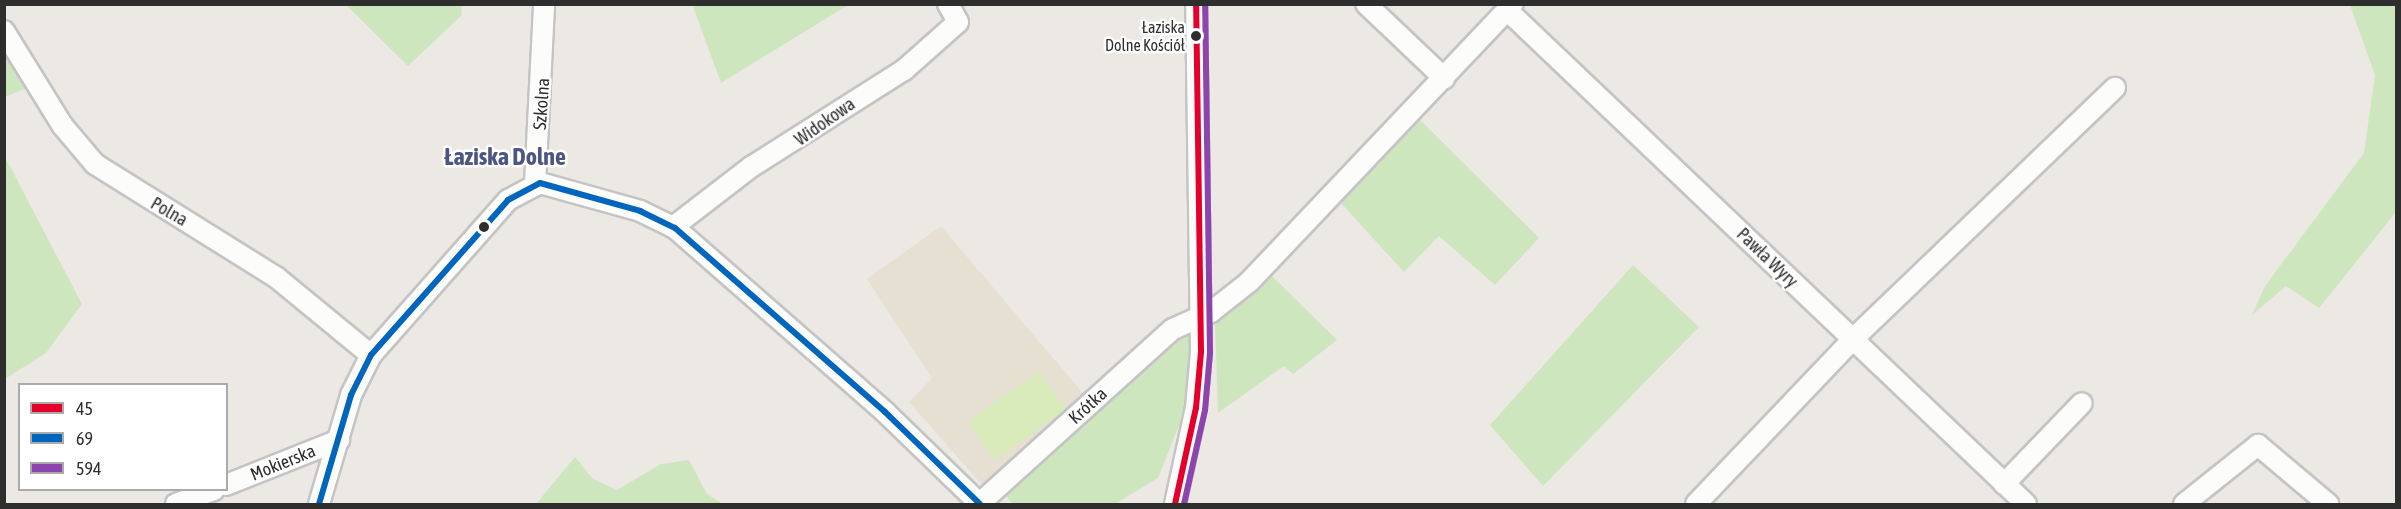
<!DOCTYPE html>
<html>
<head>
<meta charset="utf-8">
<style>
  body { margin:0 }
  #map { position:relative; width:2401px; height:509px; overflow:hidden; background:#ece8e4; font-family:"Asap Condensed",sans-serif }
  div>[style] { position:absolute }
  .education>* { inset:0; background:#e6e0d3 }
  .green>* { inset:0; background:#cee6be }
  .pitch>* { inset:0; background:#d9eabb }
  .roads { filter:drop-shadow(2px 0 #c5c4c5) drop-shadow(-2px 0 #c5c4c5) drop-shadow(0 2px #c5c4c5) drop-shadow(0 -2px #c5c4c5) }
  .minor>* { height:20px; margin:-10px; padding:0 10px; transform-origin:10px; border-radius:10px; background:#fcfcfb }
  .bus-1>* { height:6px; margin:-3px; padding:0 3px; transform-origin:3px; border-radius:3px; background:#e4002b }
  .bus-2>* { height:6px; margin:-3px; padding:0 3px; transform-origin:3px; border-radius:3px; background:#0065bd }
  .bus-3>* { height:6px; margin:-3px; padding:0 3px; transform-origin:3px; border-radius:3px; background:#8e44ad }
  .dots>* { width:16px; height:16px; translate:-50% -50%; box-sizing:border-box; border:3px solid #fff; border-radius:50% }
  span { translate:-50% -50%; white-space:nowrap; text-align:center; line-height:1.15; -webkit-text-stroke:5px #fff; paint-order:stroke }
  .bus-label { font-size:16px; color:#2e2e2e }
  .right { translate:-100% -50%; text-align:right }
  .street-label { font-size:18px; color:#2e2e2e }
  .district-label { font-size:24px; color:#4d5680; font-weight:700 }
  .frame { position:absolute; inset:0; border:6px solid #2e2e2e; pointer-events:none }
  .legend { position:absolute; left:18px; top:383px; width:210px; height:108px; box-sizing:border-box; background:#fff; border:2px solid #ababab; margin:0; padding:8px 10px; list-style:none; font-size:18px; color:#2e2e2e }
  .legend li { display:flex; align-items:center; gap:12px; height:30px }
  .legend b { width:30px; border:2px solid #ababab }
</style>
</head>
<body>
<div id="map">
  <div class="education">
    <div style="clip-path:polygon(941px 226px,1087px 398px,983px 486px,909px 402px,932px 378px,867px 279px)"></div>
  </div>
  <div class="green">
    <div style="clip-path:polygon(692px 4px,848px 4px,848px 5px,721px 83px)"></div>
    <div style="clip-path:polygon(346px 5px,461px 5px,462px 15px,408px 66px)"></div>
    <div style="clip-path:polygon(2350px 5px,2396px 5px,2396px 212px,2319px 308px,2286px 286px,2252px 315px,2265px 286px,2364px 153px,2375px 75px)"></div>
    <div style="clip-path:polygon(4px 45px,32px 86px,5px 97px,4px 97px)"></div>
    <div style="clip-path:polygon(1418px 118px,1539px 238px,1495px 285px,1439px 236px,1404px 272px,1339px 201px)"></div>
    <div style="clip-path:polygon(4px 155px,82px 304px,46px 353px,5px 379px)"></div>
    <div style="clip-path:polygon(1633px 265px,1699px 327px,1543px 486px,1490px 425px)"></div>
    <div style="clip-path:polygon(1269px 273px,1337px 340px,1293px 374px,1284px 366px,1218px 413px,1215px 320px)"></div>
    <div style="clip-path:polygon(1185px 329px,1192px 336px,1186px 408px,1158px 478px,1115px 504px,1013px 504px,1004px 494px)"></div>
    <div style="clip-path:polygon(575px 457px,593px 479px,617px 490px,661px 464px,689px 460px,707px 494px,723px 504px,536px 504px)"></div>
  </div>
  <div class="pitch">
    <div style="clip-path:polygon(1039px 371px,1066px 409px,995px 460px,967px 422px)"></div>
  </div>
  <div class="roads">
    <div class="minor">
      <div style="left:1366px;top:4px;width:108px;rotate:43.5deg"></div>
      <div style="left:1508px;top:11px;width:715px;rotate:43.58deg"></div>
      <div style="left:4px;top:31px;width:110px;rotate:58.3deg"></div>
      <div style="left:62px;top:125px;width:51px;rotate:49.8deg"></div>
      <div style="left:95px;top:164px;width:213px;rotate:32deg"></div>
      <div style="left:276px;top:277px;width:123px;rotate:39.4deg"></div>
      <div style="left:535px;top:184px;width:180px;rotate:-87.1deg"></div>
      <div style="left:673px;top:227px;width:98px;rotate:-37.6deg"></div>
      <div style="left:751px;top:167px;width:181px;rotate:-32.4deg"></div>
      <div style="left:904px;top:70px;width:72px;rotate:-41.6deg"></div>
      <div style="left:958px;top:22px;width:21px;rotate:-119deg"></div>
      <div style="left:2004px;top:484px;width:112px;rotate:-46.1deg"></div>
      <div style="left:226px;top:485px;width:122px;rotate:-21.7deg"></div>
      <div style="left:176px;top:504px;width:40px;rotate:-20.2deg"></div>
      <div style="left:319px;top:504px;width:114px;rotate:-73.6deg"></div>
      <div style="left:351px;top:395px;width:45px;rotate:-63.4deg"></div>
      <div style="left:371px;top:355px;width:207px;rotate:-48.5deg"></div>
      <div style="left:508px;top:200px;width:36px;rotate:-28deg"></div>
      <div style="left:540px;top:183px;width:104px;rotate:15.6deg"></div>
      <div style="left:640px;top:211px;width:39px;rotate:26deg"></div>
      <div style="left:675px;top:228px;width:279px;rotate:41.2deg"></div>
      <div style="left:885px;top:412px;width:132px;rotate:44.1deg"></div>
      <div style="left:979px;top:504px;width:261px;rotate:-42.1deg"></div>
      <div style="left:1173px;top:329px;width:42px;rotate:-24.1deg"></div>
      <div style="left:1211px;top:312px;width:48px;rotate:-38.3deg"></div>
      <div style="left:1249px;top:282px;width:383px;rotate:-46.5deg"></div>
      <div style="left:1175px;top:504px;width:98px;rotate:-77.7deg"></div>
      <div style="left:1196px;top:408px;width:56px;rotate:-84.9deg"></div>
      <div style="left:1201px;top:352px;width:348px;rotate:-90.8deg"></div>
      <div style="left:1696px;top:504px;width:228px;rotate:-46.4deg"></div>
      <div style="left:1853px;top:339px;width:363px;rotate:-43.8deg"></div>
      <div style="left:2184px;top:504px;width:95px;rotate:-38.6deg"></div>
      <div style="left:2258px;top:445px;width:92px;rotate:40.1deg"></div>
    </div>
  </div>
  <div class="bus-1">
    <div style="left:1175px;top:504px;width:98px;rotate:-77.7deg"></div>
    <div style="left:1196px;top:408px;width:56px;rotate:-84.9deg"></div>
    <div style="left:1201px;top:352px;width:348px;rotate:-90.8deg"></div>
  </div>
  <div class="bus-2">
    <div style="left:319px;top:504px;width:114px;rotate:-73.6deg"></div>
    <div style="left:351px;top:395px;width:45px;rotate:-63.4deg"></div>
    <div style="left:371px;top:355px;width:207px;rotate:-48.5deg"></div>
    <div style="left:508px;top:200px;width:36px;rotate:-28deg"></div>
    <div style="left:540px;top:183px;width:104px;rotate:15.6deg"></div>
    <div style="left:640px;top:211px;width:39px;rotate:26deg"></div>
    <div style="left:675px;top:228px;width:279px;rotate:41.2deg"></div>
    <div style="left:885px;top:412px;width:132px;rotate:44.1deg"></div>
  </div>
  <div class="bus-3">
    <div style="left:1184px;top:504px;width:96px;rotate:-77.4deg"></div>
    <div style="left:1205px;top:410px;width:57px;rotate:-85deg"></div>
    <div style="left:1210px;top:353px;width:349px;rotate:-90.8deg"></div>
  </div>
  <div class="dots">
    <div style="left:1196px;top:36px;background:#2e2e2e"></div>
    <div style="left:484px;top:227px;background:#2e2e2e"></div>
  </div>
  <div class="bus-label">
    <span class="right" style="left:1185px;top:36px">Łaziska<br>Dolne Kościół</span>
  </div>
  <div class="street-label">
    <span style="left:542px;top:104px;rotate:-86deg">Szkolna</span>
    <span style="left:825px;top:122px;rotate:-35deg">Widokowa</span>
    <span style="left:169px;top:212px;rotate:30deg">Polna</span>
    <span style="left:1767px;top:258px;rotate:44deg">Pawła Wyry</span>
    <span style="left:1088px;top:406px;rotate:-42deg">Krótka</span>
    <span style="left:283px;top:463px;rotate:-22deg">Mokierska</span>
  </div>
  <div class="district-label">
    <span style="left:505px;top:157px">Łaziska Dolne</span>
  </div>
  <div class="frame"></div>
  <ul class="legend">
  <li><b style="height:8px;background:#e4002b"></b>45</li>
  <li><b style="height:8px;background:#0065bd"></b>69</li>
  <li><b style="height:8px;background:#8e44ad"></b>594</li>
  </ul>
</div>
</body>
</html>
